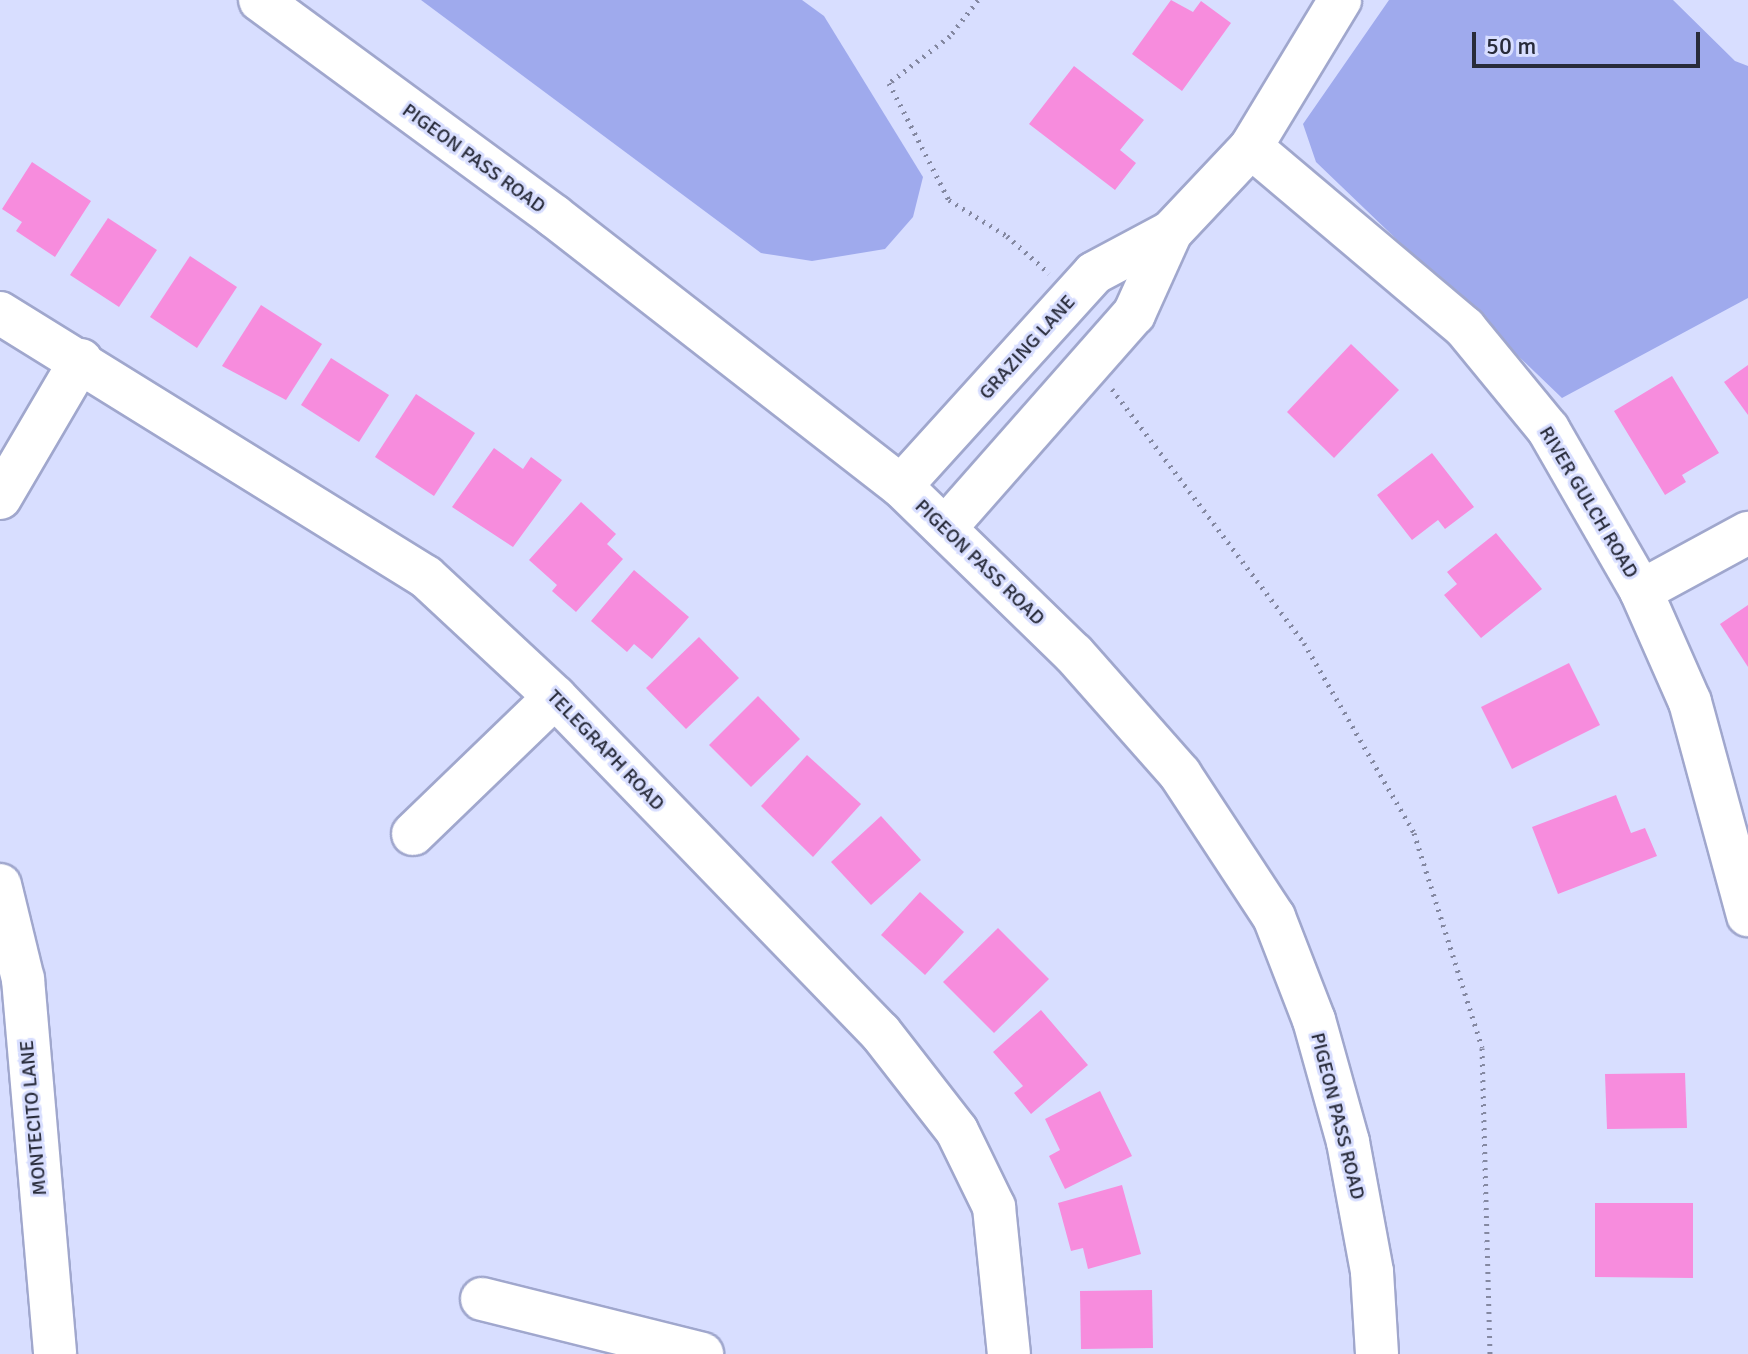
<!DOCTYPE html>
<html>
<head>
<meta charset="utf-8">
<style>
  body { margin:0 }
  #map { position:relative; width:1748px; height:1354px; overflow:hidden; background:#d8deff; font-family:Signika,sans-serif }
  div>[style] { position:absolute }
  .water>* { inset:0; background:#9faaed }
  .building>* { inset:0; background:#f78cdd }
  .path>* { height:5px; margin-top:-2.5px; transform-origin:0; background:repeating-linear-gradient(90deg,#8488a1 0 2px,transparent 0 8px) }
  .roads { filter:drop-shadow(2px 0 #a0a7cd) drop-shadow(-2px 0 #a0a7cd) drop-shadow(0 2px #a0a7cd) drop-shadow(0 -2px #a0a7cd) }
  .minor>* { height:42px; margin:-21px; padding:0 21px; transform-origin:21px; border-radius:21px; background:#fff }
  span { translate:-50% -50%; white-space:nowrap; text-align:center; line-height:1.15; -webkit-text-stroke:6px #d8deff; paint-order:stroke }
  .street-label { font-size:20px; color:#282b3a }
  .scale { position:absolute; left:1472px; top:32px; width:228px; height:36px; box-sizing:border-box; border:4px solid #282b3a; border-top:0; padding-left:10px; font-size:24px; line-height:28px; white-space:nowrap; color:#282b3a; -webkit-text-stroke:6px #d8deff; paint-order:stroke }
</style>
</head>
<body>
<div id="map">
  <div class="water">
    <div style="clip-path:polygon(421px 0,802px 0,824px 16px,923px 177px,913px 217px,885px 249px,812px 261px,761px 253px)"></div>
    <div style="clip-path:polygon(1389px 0,1673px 0,1735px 61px,1748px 66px,1748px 298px,1562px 398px,1316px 162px,1303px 124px)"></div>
  </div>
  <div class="building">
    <div style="clip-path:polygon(1171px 0,1193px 12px,1201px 1px,1231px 23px,1182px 91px,1132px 54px)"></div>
    <div style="clip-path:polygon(1074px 66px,1144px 120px,1120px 150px,1136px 163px,1115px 190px,1029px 124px)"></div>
    <div style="clip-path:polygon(32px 162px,91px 201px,55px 257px,16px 231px,22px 222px,2px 209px)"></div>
    <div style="clip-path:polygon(108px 218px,157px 250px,119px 307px,70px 275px)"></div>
    <div style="clip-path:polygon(190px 256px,237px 287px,197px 348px,150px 317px)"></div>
    <div style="clip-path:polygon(261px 305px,322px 344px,286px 400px,222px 366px)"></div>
    <div style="clip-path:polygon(1351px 344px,1399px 390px,1334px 458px,1287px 412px)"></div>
    <div style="clip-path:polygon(331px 358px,389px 395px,359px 442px,301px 405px)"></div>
    <div style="clip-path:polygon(1748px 365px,1748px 415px,1724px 382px)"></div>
    <div style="clip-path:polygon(1672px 376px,1719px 453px,1682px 475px,1686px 482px,1665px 495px,1614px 411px)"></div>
    <div style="clip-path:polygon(416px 394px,475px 433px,434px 496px,375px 457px)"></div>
    <div style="clip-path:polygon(494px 448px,523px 469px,531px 457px,562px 480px,513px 547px,452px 507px)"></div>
    <div style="clip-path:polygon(1432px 453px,1474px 507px,1445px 529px,1438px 520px,1412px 540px,1377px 495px)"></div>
    <div style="clip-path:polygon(581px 502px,616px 534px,607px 544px,623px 559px,576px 612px,552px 591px,557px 585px,529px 560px)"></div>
    <div style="clip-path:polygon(1496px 533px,1542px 589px,1481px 638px,1444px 595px,1457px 584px,1447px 572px)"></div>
    <div style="clip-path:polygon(634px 570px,689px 617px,652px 659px,634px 644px,627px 652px,591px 621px)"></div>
    <div style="clip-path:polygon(1748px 605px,1748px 667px,1720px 624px)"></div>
    <div style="clip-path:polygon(699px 637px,739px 678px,686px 729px,646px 688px)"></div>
    <div style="clip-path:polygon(1569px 663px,1600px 725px,1512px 769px,1481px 707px)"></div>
    <div style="clip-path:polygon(758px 696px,800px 739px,751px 787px,709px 745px)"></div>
    <div style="clip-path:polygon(807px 755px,861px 804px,813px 857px,761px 806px)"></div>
    <div style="clip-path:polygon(1616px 795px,1631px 833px,1645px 828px,1657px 856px,1558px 894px,1532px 827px)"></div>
    <div style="clip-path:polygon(881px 816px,921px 860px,871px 905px,831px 862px)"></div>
    <div style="clip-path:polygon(920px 892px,964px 932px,925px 975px,881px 935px)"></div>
    <div style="clip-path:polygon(998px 928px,1049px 979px,994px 1033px,943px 982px)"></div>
    <div style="clip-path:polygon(1041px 1010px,1088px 1065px,1031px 1114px,1014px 1093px,1023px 1086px,993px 1052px)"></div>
    <div style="clip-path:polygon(1685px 1073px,1687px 1128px,1607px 1129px,1605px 1074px)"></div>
    <div style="clip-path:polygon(1100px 1091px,1132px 1156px,1065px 1189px,1049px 1156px,1060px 1150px,1045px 1119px)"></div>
    <div style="clip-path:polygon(1122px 1185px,1141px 1254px,1088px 1269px,1083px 1248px,1071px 1251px,1058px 1203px)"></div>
    <div style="clip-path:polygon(1595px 1203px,1693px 1203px,1693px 1278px,1595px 1277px)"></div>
    <div style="clip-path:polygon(1152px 1290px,1153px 1348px,1081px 1349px,1080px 1291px)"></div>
  </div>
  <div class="path">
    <div style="left:978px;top:0;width:46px;rotate:127.9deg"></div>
    <div style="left:950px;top:36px;width:77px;rotate:142.4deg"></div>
    <div style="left:889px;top:83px;width:131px;rotate:62.9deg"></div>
    <div style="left:949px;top:200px;width:68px;rotate:31.8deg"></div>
    <div style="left:1007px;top:236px;width:56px;rotate:41.4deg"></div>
    <div style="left:1112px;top:389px;width:318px;rotate:52.9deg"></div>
    <div style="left:1304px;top:643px;width:220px;rotate:59.9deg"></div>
    <div style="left:1414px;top:833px;width:225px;rotate:72.4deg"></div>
    <div style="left:1482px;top:1048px;width:306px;rotate:88.5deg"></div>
  </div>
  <div class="roads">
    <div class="minor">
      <div style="left:260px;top:0;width:365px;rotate:36.3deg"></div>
      <div style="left:554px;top:216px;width:440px;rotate:37.9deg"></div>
      <div style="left:901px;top:486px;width:241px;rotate:44.2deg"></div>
      <div style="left:1074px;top:654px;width:160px;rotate:48.5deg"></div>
      <div style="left:1180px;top:774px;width:171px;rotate:56.7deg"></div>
      <div style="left:1274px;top:917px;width:110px;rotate:68.8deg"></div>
      <div style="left:1314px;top:1020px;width:127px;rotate:74.4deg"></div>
      <div style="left:1348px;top:1142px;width:132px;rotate:79.5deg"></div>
      <div style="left:1372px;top:1272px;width:82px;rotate:86.5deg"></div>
      <div style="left:1251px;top:147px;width:280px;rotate:40.2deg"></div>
      <div style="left:1465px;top:328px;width:131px;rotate:50.6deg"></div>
      <div style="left:1548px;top:429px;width:187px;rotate:60.1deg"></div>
      <div style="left:1641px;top:591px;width:121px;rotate:66.2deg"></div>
      <div style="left:1690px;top:702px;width:221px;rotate:74.8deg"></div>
      <div style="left:0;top:313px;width:501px;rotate:31.79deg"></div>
      <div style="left:426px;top:577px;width:176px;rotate:42.9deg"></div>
      <div style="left:555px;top:697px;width:467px;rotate:45.9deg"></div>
      <div style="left:880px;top:1032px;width:125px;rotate:52.1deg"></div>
      <div style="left:957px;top:1131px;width:85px;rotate:64deg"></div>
      <div style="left:994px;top:1207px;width:148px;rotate:84.2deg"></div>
      <div style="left:901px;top:486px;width:287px;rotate:-47.8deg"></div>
      <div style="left:1094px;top:273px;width:87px;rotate:-28deg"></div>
      <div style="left:1171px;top:232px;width:117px;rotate:-46.7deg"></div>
      <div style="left:1251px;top:147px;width:172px;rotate:-58.8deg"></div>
      <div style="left:0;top:498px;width:160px;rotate:-59.6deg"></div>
      <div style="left:946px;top:527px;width:284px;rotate:-48.6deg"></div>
      <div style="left:1134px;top:314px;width:90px;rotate:-65.7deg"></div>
      <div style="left:1641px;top:591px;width:122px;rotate:-28.5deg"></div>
      <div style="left:413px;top:834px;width:197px;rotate:-44deg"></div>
      <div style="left:0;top:885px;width:97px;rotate:76.3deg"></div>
      <div style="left:23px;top:979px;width:376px;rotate:85.1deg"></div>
      <div style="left:482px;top:1299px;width:227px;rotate:14deg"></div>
    </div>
  </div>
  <div class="street-label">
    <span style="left:474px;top:158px;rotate:36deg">PIGEON PASS ROAD</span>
    <span style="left:1027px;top:347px;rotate:-48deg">GRAZING LANE</span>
    <span style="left:1589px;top:502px;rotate:59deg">RIVER GULCH ROAD</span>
    <span style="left:980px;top:562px;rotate:44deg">PIGEON PASS ROAD</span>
    <span style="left:606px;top:750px;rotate:46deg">TELEGRAPH ROAD</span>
    <span style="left:1338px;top:1116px;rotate:76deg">PIGEON PASS ROAD</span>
    <span style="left:33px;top:1118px;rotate:-95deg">MONTECITO LANE</span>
  </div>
  <div class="scale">50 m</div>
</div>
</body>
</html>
